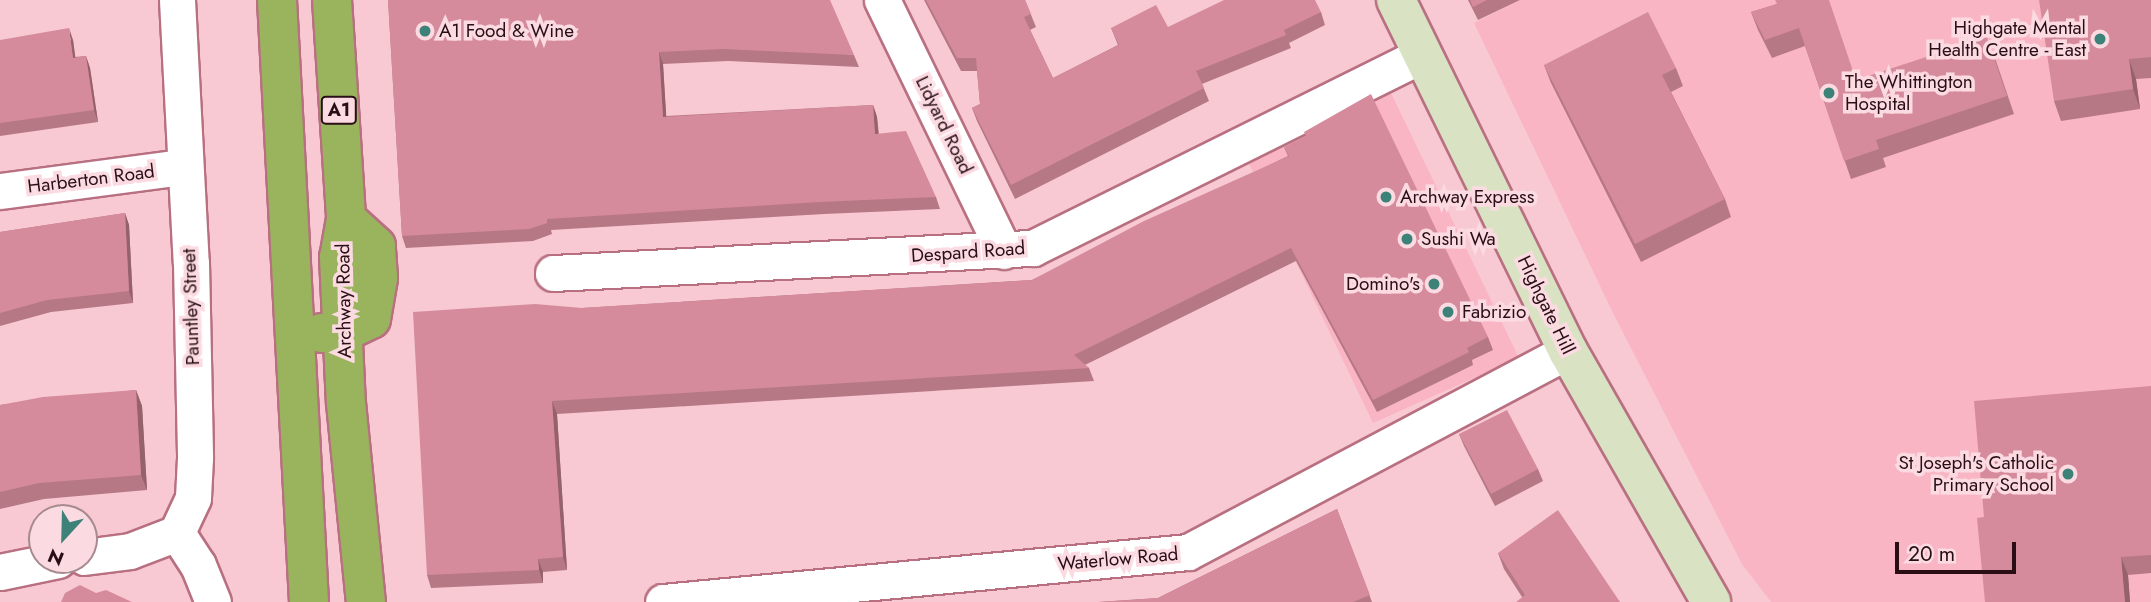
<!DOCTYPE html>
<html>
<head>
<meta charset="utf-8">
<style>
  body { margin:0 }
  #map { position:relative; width:2151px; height:602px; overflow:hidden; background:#f8c9d2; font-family:Jost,sans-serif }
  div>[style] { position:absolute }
  .built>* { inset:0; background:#f9b5c4 }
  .roads { filter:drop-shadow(2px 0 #b87081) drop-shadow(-2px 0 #b87081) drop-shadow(0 2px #b87081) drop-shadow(0 -2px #b87081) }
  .minor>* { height:35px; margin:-17.5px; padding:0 17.5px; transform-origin:17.5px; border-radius:17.5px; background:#fff }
  .secondary>* { height:38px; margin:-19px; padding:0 19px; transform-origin:19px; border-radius:19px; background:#d9e3c3 }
  .trunk>* { height:38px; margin:-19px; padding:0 19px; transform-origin:19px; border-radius:19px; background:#9ab45e }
  .wall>* { inset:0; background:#b77886 }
  .shaded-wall>* { inset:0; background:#95616d }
  .building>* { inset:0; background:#d58b9c }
  .dots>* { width:19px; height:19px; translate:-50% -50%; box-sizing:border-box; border:4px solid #fbdbe1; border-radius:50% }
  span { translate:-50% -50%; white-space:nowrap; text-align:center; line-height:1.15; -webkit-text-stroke:7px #fbdbe1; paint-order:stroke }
  .shield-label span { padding:2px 5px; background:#fbdbe1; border:2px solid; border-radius:5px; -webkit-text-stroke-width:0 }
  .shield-label { font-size:18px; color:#290e16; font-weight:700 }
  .poi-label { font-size:19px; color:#290e16 }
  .right { translate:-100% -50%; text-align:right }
  .left { translate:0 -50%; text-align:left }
  .street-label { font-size:19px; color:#290e16 }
  .north { position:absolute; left:28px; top:504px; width:70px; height:70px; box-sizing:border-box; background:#fbdbe1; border:2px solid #a78990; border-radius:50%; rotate:202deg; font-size:19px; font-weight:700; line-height:28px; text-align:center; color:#290e16 }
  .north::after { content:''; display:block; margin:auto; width:24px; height:32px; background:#3c8279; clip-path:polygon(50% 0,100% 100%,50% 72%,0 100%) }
  .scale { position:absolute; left:1895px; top:542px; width:121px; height:32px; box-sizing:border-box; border:4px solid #290e16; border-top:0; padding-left:9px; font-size:21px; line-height:24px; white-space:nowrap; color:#290e16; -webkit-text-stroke:5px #fbdbe1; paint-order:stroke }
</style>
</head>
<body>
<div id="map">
  <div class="built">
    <div style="clip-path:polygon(1520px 0,2151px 0,2151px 602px,1771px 602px,1742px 564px,1613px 313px,1474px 23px)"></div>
    <div style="clip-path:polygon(1390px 91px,1519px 358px,1373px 423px,1249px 164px)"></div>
  </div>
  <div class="roads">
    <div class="minor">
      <div style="left:177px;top:0;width:263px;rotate:87deg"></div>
      <div style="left:191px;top:263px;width:195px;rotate:88.8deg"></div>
      <div style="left:195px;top:458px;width:40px;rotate:92.9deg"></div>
      <div style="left:193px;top:498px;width:38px;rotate:115deg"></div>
      <div style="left:177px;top:533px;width:38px;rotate:57deg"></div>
      <div style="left:198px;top:565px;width:40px;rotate:68deg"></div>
      <div style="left:882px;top:0;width:279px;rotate:64.1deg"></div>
      <div style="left:0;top:191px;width:184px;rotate:-7.5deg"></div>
      <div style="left:553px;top:273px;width:481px;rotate:-3deg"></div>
      <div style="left:1033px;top:248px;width:434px;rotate:-26.4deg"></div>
      <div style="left:84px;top:557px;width:46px;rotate:-7.4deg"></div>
      <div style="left:130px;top:551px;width:50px;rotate:-21deg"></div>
      <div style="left:0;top:572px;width:59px;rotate:-11.7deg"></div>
      <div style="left:663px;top:602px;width:527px;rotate:-5.44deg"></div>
      <div style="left:1188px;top:552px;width:430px;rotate:-27.9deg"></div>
    </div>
    <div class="secondary">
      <div style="left:1396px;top:0;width:391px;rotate:63.9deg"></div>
      <div style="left:1568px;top:351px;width:289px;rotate:60.3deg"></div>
    </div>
    <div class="trunk">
      <div style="left:277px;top:0;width:603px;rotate:86.96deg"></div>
      <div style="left:332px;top:0;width:219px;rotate:86.3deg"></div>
      <div style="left:346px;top:219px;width:39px;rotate:100deg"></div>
      <div style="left:339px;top:257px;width:146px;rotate:87.3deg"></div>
      <div style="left:346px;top:403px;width:200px;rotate:84.3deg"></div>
      <div style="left:322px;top:333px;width:22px;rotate:-3deg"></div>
      <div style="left:344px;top:332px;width:30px;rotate:-26deg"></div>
      <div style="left:371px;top:319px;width:42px;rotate:-80.3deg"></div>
      <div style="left:378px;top:278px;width:32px;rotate:-94deg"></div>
      <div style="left:376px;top:246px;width:40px;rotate:-138deg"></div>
    </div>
  </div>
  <div class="wall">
    <div style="clip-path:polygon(388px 0,854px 55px,859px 67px,728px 61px,663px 64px,666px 116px,873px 105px,877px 117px,879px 134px,936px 197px,940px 209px,824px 214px,551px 230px,552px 234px,533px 241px,406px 248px,402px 236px)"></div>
    <div style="clip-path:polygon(924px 0,1025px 0,1036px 27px,1030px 30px,1053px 78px,1118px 45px,1111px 28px,1168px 27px,1321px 12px,1325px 25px,1289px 43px,1291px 48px,1202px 84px,1209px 101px,1015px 199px,977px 121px,972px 108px,980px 104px,977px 71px,961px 71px)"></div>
    <div style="clip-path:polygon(1468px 0,1520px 0,1478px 20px)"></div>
    <div style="clip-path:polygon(2151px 0,2151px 78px,2136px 79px,2140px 109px,2061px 121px,2054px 101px)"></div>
    <div style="clip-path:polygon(1777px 4px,1857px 80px,1994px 55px,2014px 114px,1883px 158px,1886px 167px,1851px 179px,1805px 46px,1772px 58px,1758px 30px,1751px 12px)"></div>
    <div style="clip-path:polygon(0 40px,73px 40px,75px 57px,86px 56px,90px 68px,98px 122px,0 136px)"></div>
    <div style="clip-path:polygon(1544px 65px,1676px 68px,1683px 86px,1671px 92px,1725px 199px,1731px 217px,1641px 262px,1551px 83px)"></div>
    <div style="clip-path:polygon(1284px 147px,1488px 337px,1493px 350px,1472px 360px,1473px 365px,1377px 412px,1296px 261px,1085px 365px,1089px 368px,1094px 381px,557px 414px,567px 570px,543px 572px,543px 583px,431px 588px,427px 575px,582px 308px,1032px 280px,1288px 156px)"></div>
    <div style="clip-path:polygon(125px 213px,129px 225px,133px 303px,51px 312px,0 326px,0 232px)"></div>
    <div style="clip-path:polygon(2151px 386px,2151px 573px,2128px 575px,2130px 602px,1985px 602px)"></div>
    <div style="clip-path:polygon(136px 390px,142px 406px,147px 490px,44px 499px,0 509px,0 405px)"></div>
    <div style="clip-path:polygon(1459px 434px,1538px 469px,1543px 481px,1495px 506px,1464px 446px)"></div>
    <div style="clip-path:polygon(1337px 509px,1372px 602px,1098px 602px,1158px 598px)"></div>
    <div style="clip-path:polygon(1498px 553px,1620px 602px,1522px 597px,1504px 569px)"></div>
  </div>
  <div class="shaded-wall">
    <div style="clip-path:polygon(69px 28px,73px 40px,77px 69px,73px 58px)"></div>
    <div style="clip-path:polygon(659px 52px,663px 64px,667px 128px,663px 117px)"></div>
    <div style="clip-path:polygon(86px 56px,90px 68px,98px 122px,94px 110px)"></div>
    <div style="clip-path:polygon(2129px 59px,2136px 79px,2140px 109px,2133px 89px)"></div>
    <div style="clip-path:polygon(873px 105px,877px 117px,879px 146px,875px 134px)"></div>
    <div style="clip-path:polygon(125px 213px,129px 225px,133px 303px,129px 291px)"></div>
    <div style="clip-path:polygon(136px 390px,142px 406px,147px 490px,141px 475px)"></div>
    <div style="clip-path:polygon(552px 401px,557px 414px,567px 570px,563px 557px)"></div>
    <div style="clip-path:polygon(2121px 557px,2128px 575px,2130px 602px,2125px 602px)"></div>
    <div style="clip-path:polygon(538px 559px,543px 572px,543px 583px,539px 570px)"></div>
  </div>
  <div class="building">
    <div style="clip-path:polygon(388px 0,830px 0,854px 55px,723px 49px,659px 52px,663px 117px,873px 105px,875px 134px,906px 131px,936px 197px,819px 202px,547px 219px,547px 223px,529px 229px,402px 236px)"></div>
    <div style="clip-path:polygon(926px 0,1025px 0,1031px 14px,1024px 17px,1053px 78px,1119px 45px,1111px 28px,1156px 5px,1168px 27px,1224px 0,1315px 0,1321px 12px,1284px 30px,1286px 35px,1196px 71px,1204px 88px,1011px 185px,972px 108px,980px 104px,976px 58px,957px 58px)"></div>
    <div style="clip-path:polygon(1470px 0,1487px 0,1473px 7px)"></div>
    <div style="clip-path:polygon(1775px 0,1829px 0,1856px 80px,1987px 37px,2007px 96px,1876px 140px,1879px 149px,1844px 161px,1799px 28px,1765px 40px,1751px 12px,1777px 4px)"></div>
    <div style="clip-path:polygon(2039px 0,2151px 0,2151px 57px,2129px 59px,2133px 89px,2054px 101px)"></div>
    <div style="clip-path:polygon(1648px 12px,1676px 68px,1662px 75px,1725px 199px,1635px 244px,1544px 65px)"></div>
    <div style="clip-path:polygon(69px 28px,73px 58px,86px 56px,94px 110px,0 123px,0 40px)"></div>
    <div style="clip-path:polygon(1371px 94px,1488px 337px,1467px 348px,1469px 352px,1373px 400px,1291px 248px,1074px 355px,1089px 368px,552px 401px,563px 557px,538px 559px,539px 570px,427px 575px,413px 312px,535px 304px,582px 308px,1032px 280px,1144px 221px,1289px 156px,1284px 147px,1306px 136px,1304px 132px)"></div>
    <div style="clip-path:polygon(125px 213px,129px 291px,47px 300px,0 313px,0 232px)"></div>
    <div style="clip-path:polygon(2151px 386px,2151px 555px,2121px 557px,2125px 602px,1985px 602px,1977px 518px,1984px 517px,1974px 401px)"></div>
    <div style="clip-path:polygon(136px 390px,141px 475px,39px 483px,0 492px,0 405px,43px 397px)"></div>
    <div style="clip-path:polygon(1507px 410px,1538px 469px,1491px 494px,1459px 434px)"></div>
    <div style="clip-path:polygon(1337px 509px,1370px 595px,1353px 602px,1098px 602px,1158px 598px)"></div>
    <div style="clip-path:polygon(1558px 510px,1620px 602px,1516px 602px,1525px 595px,1498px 553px)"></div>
    <div style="clip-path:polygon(80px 585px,96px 593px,106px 590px,132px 602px,61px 602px,65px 593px)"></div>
  </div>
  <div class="dots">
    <div style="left:425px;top:31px;background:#3c8279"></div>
    <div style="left:2100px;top:39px;background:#3c8279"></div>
    <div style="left:1829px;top:93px;background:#3c8279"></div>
    <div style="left:1386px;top:197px;background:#3c8279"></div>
    <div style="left:1407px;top:239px;background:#3c8279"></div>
    <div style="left:1434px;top:284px;background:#3c8279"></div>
    <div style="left:1448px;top:312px;background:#3c8279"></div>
    <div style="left:2068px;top:474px;background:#3c8279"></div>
  </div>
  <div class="shield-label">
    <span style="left:339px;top:110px">A1</span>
  </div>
  <div class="poi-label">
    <span class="right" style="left:2086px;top:39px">Highgate Mental<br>Health Centre - East</span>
    <span class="left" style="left:439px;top:31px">A1 Food &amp; Wine</span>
    <span class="left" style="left:1845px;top:93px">The Whittington<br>Hospital</span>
    <span class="left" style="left:1400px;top:197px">Archway Express</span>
    <span class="left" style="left:1421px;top:239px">Sushi Wa</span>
    <span class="right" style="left:1420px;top:284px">Domino's</span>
    <span class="left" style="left:1462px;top:312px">Fabrizio</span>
    <span class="right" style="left:2054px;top:474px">St Joseph's Catholic<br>Primary School</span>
  </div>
  <div class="street-label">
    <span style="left:944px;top:125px;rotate:64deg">Lidyard Road</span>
    <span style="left:91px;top:179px;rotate:-7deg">Harberton Road</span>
    <span style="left:968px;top:252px;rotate:-4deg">Despard Road</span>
    <span style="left:344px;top:301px;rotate:-91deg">Archway Road</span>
    <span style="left:1546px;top:305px;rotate:64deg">Highgate Hill</span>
    <span style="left:191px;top:307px;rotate:-92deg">Pauntley Street</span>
    <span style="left:1118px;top:559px;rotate:-5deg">Waterlow Road</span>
  </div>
  <div class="north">N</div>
  <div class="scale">20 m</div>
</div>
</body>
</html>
